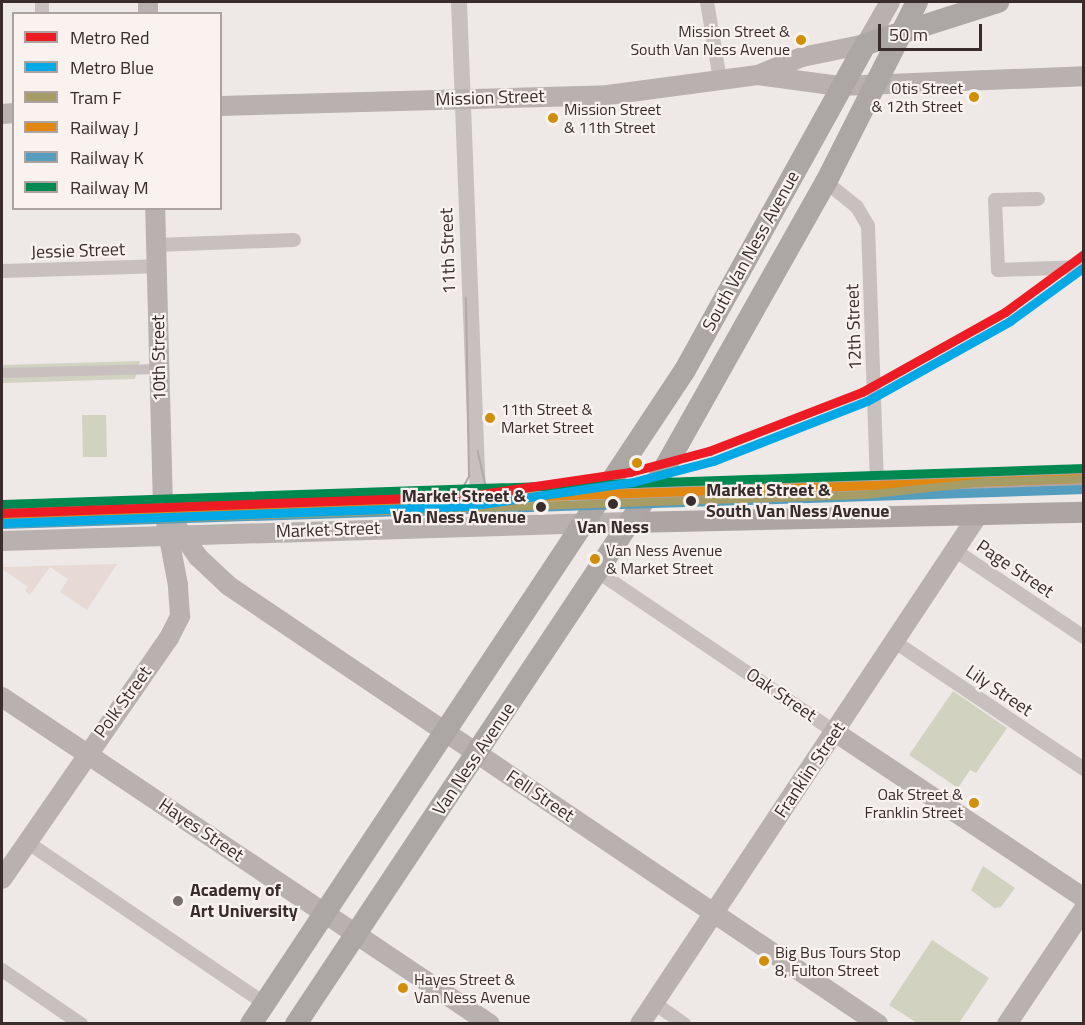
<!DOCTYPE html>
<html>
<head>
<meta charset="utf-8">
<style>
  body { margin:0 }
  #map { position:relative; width:1085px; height:1025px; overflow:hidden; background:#eee8e6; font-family:"Titillium Web",sans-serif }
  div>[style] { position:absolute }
  .green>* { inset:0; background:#d2d2c1 }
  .plaza>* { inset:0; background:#e7dad4 }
  .pedestrian>* { height:10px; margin:-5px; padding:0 5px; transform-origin:5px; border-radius:5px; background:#c7c0be }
  .minor>* { height:14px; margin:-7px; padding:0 7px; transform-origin:7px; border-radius:7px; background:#c7c0be }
  .tertiary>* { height:16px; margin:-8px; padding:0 8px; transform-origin:8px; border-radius:8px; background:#c7c0be }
  .secondary>* { height:20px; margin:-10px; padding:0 10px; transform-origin:10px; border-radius:10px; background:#b8b1af }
  .primary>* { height:21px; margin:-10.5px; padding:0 10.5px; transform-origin:10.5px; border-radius:10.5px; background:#aca5a3 }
  .trunk>* { height:22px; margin:-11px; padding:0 11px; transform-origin:11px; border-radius:11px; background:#aca6a4 }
  .tram>* { height:1.5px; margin:-0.75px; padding:0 0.75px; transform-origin:0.75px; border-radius:0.75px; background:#afaaa8 }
  .rail-1>* { height:9px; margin:-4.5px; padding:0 4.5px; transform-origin:4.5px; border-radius:4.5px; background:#e18813 }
  .rail-2>* { height:9px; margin:-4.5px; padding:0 4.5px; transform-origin:4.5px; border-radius:4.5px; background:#549dbf }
  .rail-3>* { height:9px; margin:-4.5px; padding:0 4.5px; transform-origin:4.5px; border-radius:4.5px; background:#008851 }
  .tram-1>* { height:8px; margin:-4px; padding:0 4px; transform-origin:4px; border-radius:4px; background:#a69c66 }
  .metro-1>* { height:9px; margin:-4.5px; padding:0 4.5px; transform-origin:4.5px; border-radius:4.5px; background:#ed1c24 }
  .metro-2>* { height:9px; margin:-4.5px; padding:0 4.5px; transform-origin:4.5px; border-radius:4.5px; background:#03a8e5 }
  .dots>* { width:16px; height:16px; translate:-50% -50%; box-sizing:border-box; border:3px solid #f9f2ee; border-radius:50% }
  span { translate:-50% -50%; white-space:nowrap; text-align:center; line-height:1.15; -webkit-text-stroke:4.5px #f9f2ee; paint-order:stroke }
  .bus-label { font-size:16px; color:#382d2c }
  .right { translate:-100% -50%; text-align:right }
  .left { translate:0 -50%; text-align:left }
  .street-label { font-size:18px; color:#382d2c }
  .stop-label { font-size:18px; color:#382d2c; font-weight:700 }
  .poi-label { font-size:18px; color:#382d2c; font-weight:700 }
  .frame { position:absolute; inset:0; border:3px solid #382d2c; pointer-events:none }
  .legend { position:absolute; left:12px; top:12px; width:210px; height:198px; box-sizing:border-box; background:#f9f2ee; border:2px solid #aca3a0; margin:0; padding:8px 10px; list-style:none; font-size:18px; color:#382d2c }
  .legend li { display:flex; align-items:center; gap:12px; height:30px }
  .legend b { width:30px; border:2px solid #aca3a0 }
  .scale { position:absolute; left:878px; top:24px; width:104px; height:27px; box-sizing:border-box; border:3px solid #382d2c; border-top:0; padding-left:8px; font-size:18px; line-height:21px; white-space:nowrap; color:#382d2c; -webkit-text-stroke:4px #f9f2ee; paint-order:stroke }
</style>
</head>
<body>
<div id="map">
  <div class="green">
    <div style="clip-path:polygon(140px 361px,135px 379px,2px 383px,2px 365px)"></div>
    <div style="clip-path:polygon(82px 415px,106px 415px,107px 457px,83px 457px)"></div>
    <div style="clip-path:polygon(953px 691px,1007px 728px,976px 773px,970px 770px,958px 788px,909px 755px)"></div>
    <div style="clip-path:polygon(983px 866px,1015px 888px,1001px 907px,994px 908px,971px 890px)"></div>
    <div style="clip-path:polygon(932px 940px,989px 978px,959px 1023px,917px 1023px,889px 1005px)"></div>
  </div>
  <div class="plaza">
    <div style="clip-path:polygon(117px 564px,87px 610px,60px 592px,68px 579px,50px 567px,30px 595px,25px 591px,28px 587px,2px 569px,2px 567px)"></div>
  </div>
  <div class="pedestrian">
    <div style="left:2px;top:373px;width:157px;rotate:-1.5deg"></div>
  </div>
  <div class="minor">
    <div style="left:42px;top:2px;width:12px;rotate:90deg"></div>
    <div style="left:707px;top:2px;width:79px;rotate:80.5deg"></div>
    <div style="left:826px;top:182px;width:40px;rotate:39deg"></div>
    <div style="left:857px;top:207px;width:22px;rotate:60deg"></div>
    <div style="left:868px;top:226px;width:263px;rotate:88deg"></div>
    <div style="left:1038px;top:199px;width:43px;rotate:178.7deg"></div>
    <div style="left:995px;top:200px;width:70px;rotate:87.5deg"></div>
    <div style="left:998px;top:270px;width:86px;rotate:-2deg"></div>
    <div style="left:156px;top:245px;width:138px;rotate:-2.1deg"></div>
    <div style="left:2px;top:271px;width:155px;rotate:-1.8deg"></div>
    <div style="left:956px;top:551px;width:154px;rotate:33.9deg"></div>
    <div style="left:598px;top:572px;width:286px;rotate:34deg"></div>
    <div style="left:895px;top:642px;width:228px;rotate:33.9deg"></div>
    <div style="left:27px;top:842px;width:288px;rotate:34.2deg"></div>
    <div style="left:2px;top:970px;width:96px;rotate:34.4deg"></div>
    <div style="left:654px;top:1003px;width:37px;rotate:35deg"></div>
  </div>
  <div class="tertiary">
    <div style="left:459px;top:2px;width:496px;rotate:87.8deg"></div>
  </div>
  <div class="secondary">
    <div style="left:148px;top:2px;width:12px;rotate:90deg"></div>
    <div style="left:758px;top:75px;width:82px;rotate:7.7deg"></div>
    <div style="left:839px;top:86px;width:245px;rotate:-2.3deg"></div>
    <div style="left:220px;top:106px;width:388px;rotate:-1.6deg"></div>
    <div style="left:608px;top:95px;width:151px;rotate:-7.6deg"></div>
    <div style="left:758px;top:75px;width:48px;rotate:-22.2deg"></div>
    <div style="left:802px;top:57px;width:65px;rotate:-11.5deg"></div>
    <div style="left:866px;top:44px;width:48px;rotate:-60.3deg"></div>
    <div style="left:2px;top:114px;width:12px;rotate:-5deg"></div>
    <div style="left:163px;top:507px;width:61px;rotate:55deg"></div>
    <div style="left:198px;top:557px;width:42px;rotate:43.1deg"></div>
    <div style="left:229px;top:586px;width:783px;rotate:34.01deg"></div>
    <div style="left:2px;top:513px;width:600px;rotate:-1.62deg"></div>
    <div style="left:2px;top:541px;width:628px;rotate:-1.73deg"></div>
    <div style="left:2px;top:697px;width:587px;rotate:33.83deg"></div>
    <div style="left:835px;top:732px;width:299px;rotate:33.7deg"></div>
    <div style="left:2px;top:879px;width:293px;rotate:-55.3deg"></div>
    <div style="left:169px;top:638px;width:25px;rotate:-63deg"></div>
    <div style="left:180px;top:616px;width:31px;rotate:-94deg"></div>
    <div style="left:178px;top:585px;width:79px;rotate:-100.9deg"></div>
    <div style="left:163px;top:507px;width:299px;rotate:-91.5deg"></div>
    <div style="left:640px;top:1024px;width:611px;rotate:-56.41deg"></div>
    <div style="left:1007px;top:1024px;width:138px;rotate:-56.2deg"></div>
  </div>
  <div class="primary">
    <div style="left:602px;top:496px;width:482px;rotate:-1.9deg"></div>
    <div style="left:630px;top:522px;width:454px;rotate:-1.3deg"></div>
  </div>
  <div class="trunk">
    <div style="left:251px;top:1024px;width:785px;rotate:-56.43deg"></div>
    <div style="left:685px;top:370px;width:373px;rotate:-61deg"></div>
    <div style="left:866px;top:44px;width:139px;rotate:-17.7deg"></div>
    <div style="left:296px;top:1024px;width:656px;rotate:-56.38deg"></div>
    <div style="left:659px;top:478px;width:340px;rotate:-60.6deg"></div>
    <div style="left:826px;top:182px;width:202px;rotate:-63.2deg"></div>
  </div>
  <div class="tram">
    <div style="left:478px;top:451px;width:40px;rotate:77deg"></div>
    <div style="left:487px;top:490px;width:20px;rotate:37deg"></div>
    <div style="left:503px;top:502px;width:27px;rotate:6deg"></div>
    <div style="left:415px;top:517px;width:37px;rotate:-14deg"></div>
    <div style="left:451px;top:508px;width:36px;rotate:-60deg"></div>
    <div style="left:469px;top:477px;width:179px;rotate:-91deg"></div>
  </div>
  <div class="rail-1">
    <div style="left:2px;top:514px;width:1083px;rotate:-1.91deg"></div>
  </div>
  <div class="rail-2">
    <div style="left:2px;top:524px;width:1083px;rotate:-1.85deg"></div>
  </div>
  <div class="rail-3">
    <div style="left:2px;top:504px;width:1083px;rotate:-1.91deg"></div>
  </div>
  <div class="tram-1">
    <div style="left:2px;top:524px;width:862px;rotate:-1.93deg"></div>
    <div style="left:864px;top:495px;width:122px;rotate:-6.1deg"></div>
    <div style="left:985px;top:482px;width:99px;rotate:-1.7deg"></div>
  </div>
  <div class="metro-1">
    <div style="left:2px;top:513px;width:466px;rotate:-2.1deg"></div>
    <div style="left:468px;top:496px;width:164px;rotate:-8.4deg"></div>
    <div style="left:630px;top:472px;width:82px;rotate:-14.9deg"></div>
    <div style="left:709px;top:451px;width:164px;rotate:-21.1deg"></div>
    <div style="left:862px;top:392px;width:164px;rotate:-29.2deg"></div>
    <div style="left:1005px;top:312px;width:98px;rotate:-36.3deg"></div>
  </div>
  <div class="metro-2">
    <div style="left:2px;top:523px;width:466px;rotate:-2.1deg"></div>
    <div style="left:468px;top:506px;width:167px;rotate:-8.3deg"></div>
    <div style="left:633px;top:482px;width:83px;rotate:-14.7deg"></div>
    <div style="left:713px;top:461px;width:165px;rotate:-21.3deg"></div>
    <div style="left:867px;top:401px;width:164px;rotate:-29.2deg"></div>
    <div style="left:1010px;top:321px;width:92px;rotate:-36.1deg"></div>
  </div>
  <div class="dots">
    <div style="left:801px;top:40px;background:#d18e09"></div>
    <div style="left:974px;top:97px;background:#d18e09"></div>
    <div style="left:553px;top:118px;background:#d18e09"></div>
    <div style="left:490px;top:418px;background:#d18e09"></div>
    <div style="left:637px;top:463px;background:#d18e09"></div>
    <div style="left:691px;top:501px;background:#382d2c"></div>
    <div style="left:613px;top:504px;background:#382d2c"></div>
    <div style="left:541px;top:507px;background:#382d2c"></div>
    <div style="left:595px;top:559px;background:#d18e09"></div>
    <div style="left:974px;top:803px;background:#d18e09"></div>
    <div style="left:178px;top:901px;background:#786e6d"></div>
    <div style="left:764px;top:961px;background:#d18e09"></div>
    <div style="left:403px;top:988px;background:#d18e09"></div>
  </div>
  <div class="bus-label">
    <span class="right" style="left:790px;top:40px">Mission Street &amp;<br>South Van Ness Avenue</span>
    <span class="right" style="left:963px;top:97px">Otis Street<br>&amp; 12th Street</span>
    <span class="left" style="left:564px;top:118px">Mission Street<br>&amp; 11th Street</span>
    <span class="left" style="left:501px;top:418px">11th Street &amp;<br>Market Street</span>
    <span class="left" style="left:606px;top:559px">Van Ness Avenue<br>&amp; Market Street</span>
    <span class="right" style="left:963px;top:803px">Oak Street &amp;<br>Franklin Street</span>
    <span class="left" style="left:775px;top:961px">Big Bus Tours Stop<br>8, Fulton Street</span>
    <span class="left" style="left:414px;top:988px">Hayes Street &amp;<br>Van Ness Avenue</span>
  </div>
  <div class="street-label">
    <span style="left:490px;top:98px;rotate:-2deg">Mission Street</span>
    <span style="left:78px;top:251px;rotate:-2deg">Jessie Street</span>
    <span style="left:448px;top:251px;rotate:-92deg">11th Street</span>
    <span style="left:751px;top:251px;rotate:-61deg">South Van Ness Avenue</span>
    <span style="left:854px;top:327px;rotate:-92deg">12th Street</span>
    <span style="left:159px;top:358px;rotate:-91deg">10th Street</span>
    <span style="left:328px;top:530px;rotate:-2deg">Market Street</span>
    <span style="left:1015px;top:569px;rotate:34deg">Page Street</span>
    <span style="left:999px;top:691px;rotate:34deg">Lily Street</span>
    <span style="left:781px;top:695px;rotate:34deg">Oak Street</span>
    <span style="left:123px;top:702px;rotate:-54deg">Polk Street</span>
    <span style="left:474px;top:759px;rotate:-56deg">Van Ness Avenue</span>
    <span style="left:810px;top:770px;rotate:-56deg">Franklin Street</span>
    <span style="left:540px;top:796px;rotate:34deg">Fell Street</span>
    <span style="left:201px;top:830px;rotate:34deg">Hayes Street</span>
  </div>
  <div class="stop-label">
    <span class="left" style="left:706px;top:501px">Market Street &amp;<br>South Van Ness Avenue</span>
    <span class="right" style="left:526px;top:507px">Market Street &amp;<br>Van Ness Avenue</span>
    <span style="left:613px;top:527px">Van Ness</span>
  </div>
  <div class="poi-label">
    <span class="left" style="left:190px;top:901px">Academy of<br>Art University</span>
  </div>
  <div class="frame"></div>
  <ul class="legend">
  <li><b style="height:8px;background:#ed1c24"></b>Metro Red</li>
  <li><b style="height:8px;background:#03a8e5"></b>Metro Blue</li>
  <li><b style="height:8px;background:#a69c66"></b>Tram F</li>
  <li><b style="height:8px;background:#e18813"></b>Railway J</li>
  <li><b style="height:8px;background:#549dbf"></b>Railway K</li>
  <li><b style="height:8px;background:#008851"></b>Railway M</li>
  </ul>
  <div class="scale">50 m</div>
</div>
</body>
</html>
